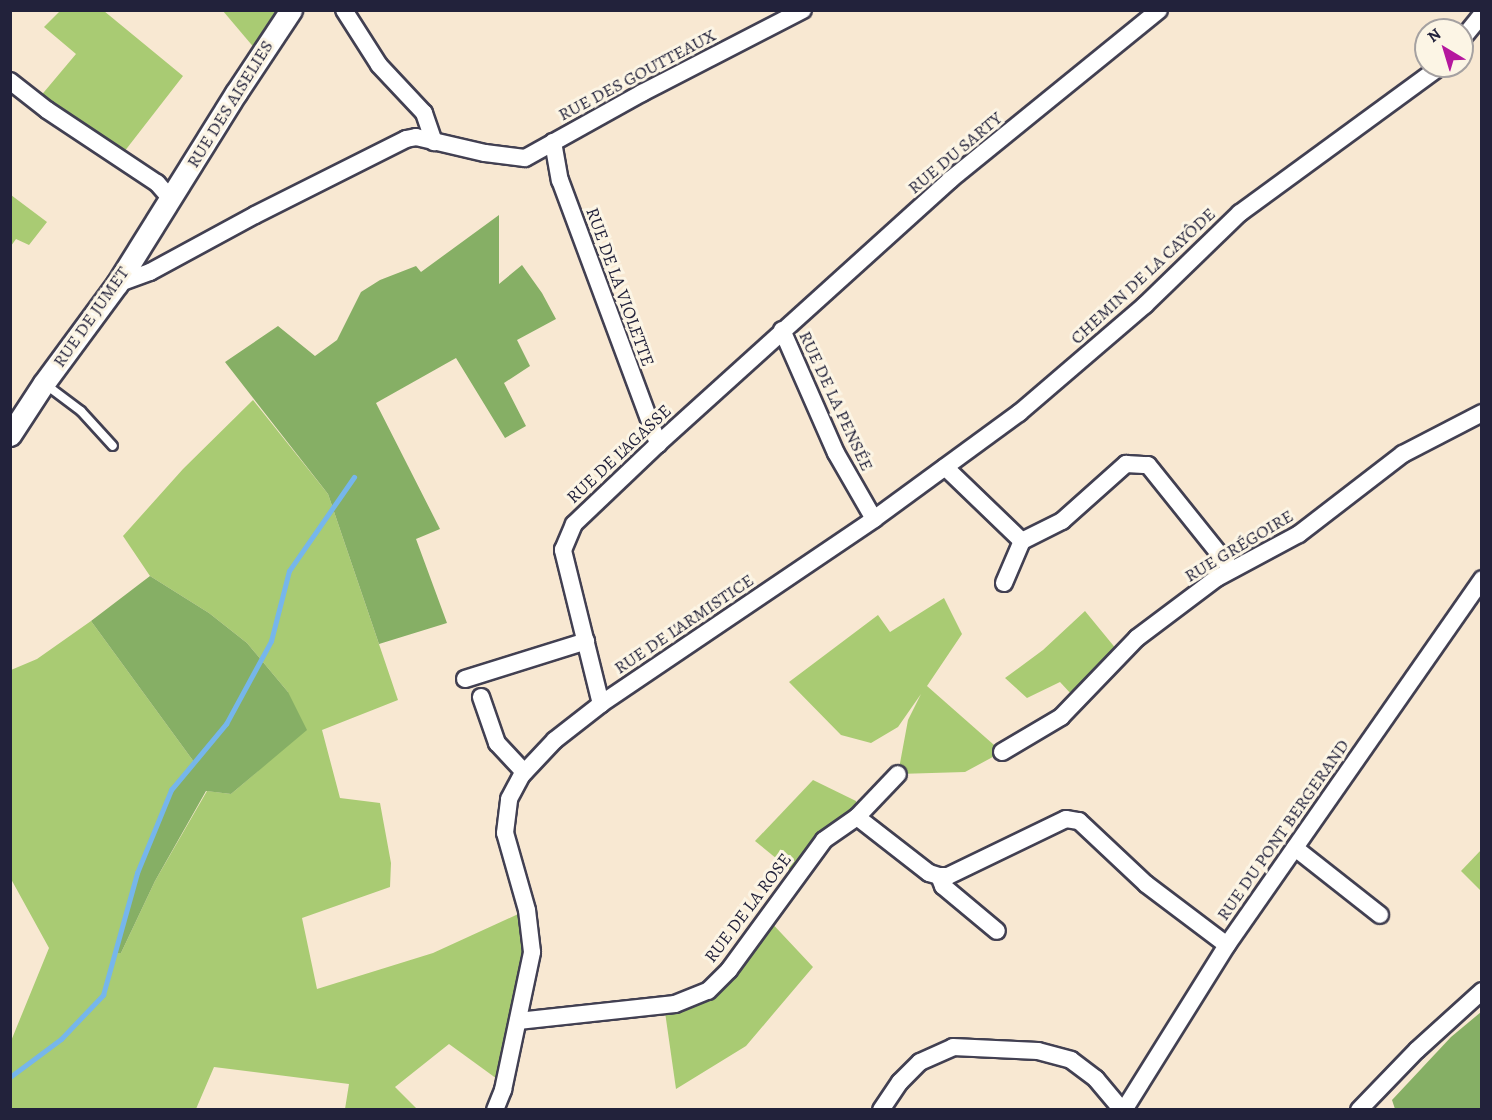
<!DOCTYPE html>
<html>
<head>
<meta charset="utf-8">
<style>
  body { margin:0 }
  #map { position:relative; width:1492px; height:1120px; overflow:hidden; background:#f8e8d2; font-family:Alegreya,serif }
  div>[style] { position:absolute }
  .green>* { inset:0; background:#a9cb73 }
  .forest>* { inset:0; background:#86af65 }
  .stream>* { height:4.5px; margin:-2.25px; padding:0 2.25px; transform-origin:2.25px; border-radius:2.25px; background:#76b6eb }
  .roads { filter:drop-shadow(2px 0 #424052) drop-shadow(-2px 0 #424052) drop-shadow(0 2px #424052) drop-shadow(0 -2px #424052) }
  .service>* { height:8px; margin:-4px; padding:0 4px; transform-origin:4px; border-radius:4px; background:#fff }
  .minor>* { height:16px; margin:-8px; padding:0 8px; transform-origin:8px; border-radius:8px; background:#fff }
  .tertiary>* { height:21px; margin:-10.5px; padding:0 10.5px; transform-origin:10.5px; border-radius:10.5px; background:#fff }
  span { translate:-50% -50%; white-space:nowrap; text-align:center; line-height:1.15; -webkit-text-stroke:6px #fcf5e5; paint-order:stroke }
  .street-label { font-size:18px; color:#22223b }
  .frame { position:absolute; inset:0; border:12px solid #22223b; pointer-events:none }
  .north { position:absolute; left:1414px; top:18px; width:60px; height:60px; box-sizing:border-box; background:#fcf5e5; border:2px solid #a5a1a1; border-radius:50%; rotate:322deg; font-size:16px; font-weight:700; line-height:24px; text-align:center; color:#22223b }
  .north::after { content:''; display:block; margin:auto; width:21px; height:27px; background:#b5179e; clip-path:polygon(50% 0,100% 100%,50% 72%,0 100%) }
</style>
</head>
<body>
<div id="map">
  <div class="green">
    <div style="clip-path:polygon(60px 11px,104px 11px,183px 76px,124px 152px,39px 98px,76px 54px,44px 27px)"></div>
    <div style="clip-path:polygon(223px 11px,283px 11px,256px 50px)"></div>
    <div style="clip-path:polygon(11px 195px,47px 222px,29px 245px,16px 239px,11px 246px)"></div>
    <div style="clip-path:polygon(253px 400px,328px 494px,398px 700px,322px 730px,340px 798px,380px 803px,391px 863px,390px 887px,302px 918px,317px 989px,433px 953px,527px 910px,532px 952px,504px 1084px,449px 1044px,395px 1087px,417px 1109px,345px 1109px,349px 1084px,214px 1067px,196px 1109px,11px 1110px,11px 1041px,49px 948px,11px 879px,11px 670px,37px 659px,91px 621px,194px 762px,171px 791px,137px 873px,115px 952px,121px 953px,155px 881px,207px 791px,231px 794px,258px 771px,288px 692px,247px 643px,209px 613px,150px 576px,123px 536px,183px 469px)"></div>
    <div style="clip-path:polygon(944px 598px,962px 634px,927px 686px,1002px 752px,965px 772px,898px 774px,908px 720px,921px 694px,898px 727px,871px 743px,841px 735px,789px 682px,878px 615px,890px 632px)"></div>
    <div style="clip-path:polygon(1085px 611px,1117px 650px,1073px 696px,1060px 682px,1027px 698px,1005px 678px,1043px 650px)"></div>
    <div style="clip-path:polygon(813px 780px,856px 801px,857px 817px,798px 876px,755px 841px)"></div>
    <div style="clip-path:polygon(1481px 850px,1481px 891px,1461px 871px)"></div>
    <div style="clip-path:polygon(767px 918px,813px 967px,746px 1046px,676px 1089px,664px 1005px,720px 979px)"></div>
  </div>
  <div class="forest">
    <div style="clip-path:polygon(499px 215px,499px 284px,522px 265px,542px 293px,556px 319px,517px 340px,530px 366px,504px 383px,526px 426px,505px 438px,456px 358px,376px 403px,440px 529px,416px 539px,447px 623px,379px 644px,328px 494px,225px 362px,278px 326px,315px 356px,337px 340px,361px 292px,380px 280px,416px 266px,421px 272px)"></div>
    <div style="clip-path:polygon(150px 576px,209px 613px,247px 643px,288px 692px,307px 730px,231px 794px,206px 791px,155px 881px,121px 953px,115px 953px,137px 873px,171px 790px,194px 762px,91px 621px)"></div>
    <div style="clip-path:polygon(1481px 1012px,1481px 1109px,1395px 1109px,1392px 1100px,1451px 1037px)"></div>
  </div>
  <div class="stream">
    <div style="left:10px;top:1077px;width:64px;rotate:-36.7deg"></div>
    <div style="left:61px;top:1039px;width:61px;rotate:-46.3deg"></div>
    <div style="left:103px;top:995px;width:127px;rotate:-74.4deg"></div>
    <div style="left:137px;top:873px;width:90px;rotate:-67.7deg"></div>
    <div style="left:171px;top:790px;width:86px;rotate:-50.2deg"></div>
    <div style="left:226px;top:724px;width:94px;rotate:-61.5deg"></div>
    <div style="left:271px;top:641px;width:72px;rotate:-75.6deg"></div>
    <div style="left:289px;top:571px;width:114px;rotate:-55.3deg"></div>
  </div>
  <div class="roads">
    <div class="service">
      <div style="left:45px;top:384px;width:45px;rotate:36.9deg"></div>
      <div style="left:81px;top:411px;width:47px;rotate:47.6deg"></div>
    </div>
    <div class="minor">
      <div style="left:344px;top:10px;width:65px;rotate:57.5deg"></div>
      <div style="left:379px;top:65px;width:66px;rotate:46.8deg"></div>
      <div style="left:424px;top:113px;width:31px;rotate:71deg"></div>
      <div style="left:1462px;top:39px;width:32px;rotate:-51deg"></div>
      <div style="left:10px;top:81px;width:47px;rotate:38.1deg"></div>
      <div style="left:47px;top:110px;width:132px;rotate:33.6deg"></div>
      <div style="left:157px;top:183px;width:20px;rotate:49deg"></div>
      <div style="left:553px;top:142px;width:39px;rotate:80deg"></div>
      <div style="left:560px;top:180px;width:282px;rotate:69.6deg"></div>
      <div style="left:117px;top:284px;width:35px;rotate:-20deg"></div>
      <div style="left:150px;top:272px;width:119px;rotate:-28.5deg"></div>
      <div style="left:255px;top:215px;width:169px;rotate:-26.7deg"></div>
      <div style="left:406px;top:139px;width:10px;rotate:-11deg"></div>
      <div style="left:416px;top:137px;width:71px;rotate:13.1deg"></div>
      <div style="left:485px;top:153px;width:40px;rotate:7.1deg"></div>
      <div style="left:525px;top:158px;width:134px;rotate:-29.1deg"></div>
      <div style="left:642px;top:93px;width:181px;rotate:-27.3deg"></div>
      <div style="left:782px;top:330px;width:134px;rotate:66.3deg"></div>
      <div style="left:836px;top:453px;width:76px;rotate:60.1deg"></div>
      <div style="left:945px;top:467px;width:107px;rotate:43.9deg"></div>
      <div style="left:1022px;top:541px;width:45px;rotate:-26.6deg"></div>
      <div style="left:1062px;top:521px;width:86px;rotate:-41.7deg"></div>
      <div style="left:1126px;top:464px;width:22px;rotate:3deg"></div>
      <div style="left:1148px;top:465px;width:134px;rotate:51.3deg"></div>
      <div style="left:1004px;top:583px;width:46px;rotate:-66.8deg"></div>
      <div style="left:465px;top:679px;width:127px;rotate:-17.4deg"></div>
      <div style="left:481px;top:697px;width:49px;rotate:70.8deg"></div>
      <div style="left:497px;top:743px;width:40px;rotate:47deg"></div>
      <div style="left:601px;top:704px;width:159px;rotate:-103.9deg"></div>
      <div style="left:563px;top:550px;width:28px;rotate:-67deg"></div>
      <div style="left:574px;top:524px;width:116px;rotate:-43.6deg"></div>
      <div style="left:658px;top:444px;width:394px;rotate:-42.1deg"></div>
      <div style="left:950px;top:180px;width:269px;rotate:-39.1deg"></div>
      <div style="left:1002px;top:752px;width:69px;rotate:-30.7deg"></div>
      <div style="left:1061px;top:717px;width:110px;rotate:-46.1deg"></div>
      <div style="left:1137px;top:638px;width:100px;rotate:-36.9deg"></div>
      <div style="left:1217px;top:578px;width:93px;rotate:-28.2deg"></div>
      <div style="left:1299px;top:534px;width:131px;rotate:-37.6deg"></div>
      <div style="left:1403px;top:454px;width:89px;rotate:-27.4deg"></div>
      <div style="left:857px;top:817px;width:91px;rotate:37.9deg"></div>
      <div style="left:929px;top:873px;width:10px;rotate:17deg"></div>
      <div style="left:939px;top:876px;width:11px;rotate:68deg"></div>
      <div style="left:943px;top:886px;width:70px;rotate:39.8deg"></div>
      <div style="left:1295px;top:848px;width:108px;rotate:38.2deg"></div>
      <div style="left:939px;top:876px;width:9px"></div>
      <div style="left:948px;top:876px;width:131px;rotate:-25.8deg"></div>
      <div style="left:1066px;top:819px;width:13px;rotate:9deg"></div>
      <div style="left:1079px;top:821px;width:92px;rotate:43.2deg"></div>
      <div style="left:1146px;top:884px;width:101px;rotate:37deg"></div>
      <div style="left:518px;top:1021px;width:158px;rotate:-6.2deg"></div>
      <div style="left:675px;top:1004px;width:35px;rotate:-22deg"></div>
      <div style="left:708px;top:991px;width:30px;rotate:-45deg"></div>
      <div style="left:729px;top:970px;width:161px;rotate:-53.8deg"></div>
      <div style="left:824px;top:840px;width:40px;rotate:-34.9deg"></div>
      <div style="left:857px;top:817px;width:59px;rotate:-46.4deg"></div>
      <div style="left:495px;top:1110px;width:22px;rotate:-68deg"></div>
      <div style="left:503px;top:1090px;width:141px;rotate:-78.1deg"></div>
      <div style="left:532px;top:952px;width:42px;rotate:-96.8deg"></div>
      <div style="left:527px;top:910px;width:80px;rotate:-105.9deg"></div>
      <div style="left:505px;top:833px;width:34px;rotate:-83deg"></div>
      <div style="left:509px;top:799px;width:27px;rotate:-62deg"></div>
      <div style="left:522px;top:775px;width:48px;rotate:-46.7deg"></div>
      <div style="left:555px;top:740px;width:58px;rotate:-38deg"></div>
      <div style="left:601px;top:704px;width:330px;rotate:-34.1deg"></div>
      <div style="left:874px;top:519px;width:180px;rotate:-36.2deg"></div>
      <div style="left:1019px;top:413px;width:166px;rotate:-40.6deg"></div>
      <div style="left:1145px;top:305px;width:132px;rotate:-44.1deg"></div>
      <div style="left:1240px;top:213px;width:249px;rotate:-36.2deg"></div>
      <div style="left:881px;top:1110px;width:34px;rotate:-56deg"></div>
      <div style="left:900px;top:1082px;width:28px;rotate:-45deg"></div>
      <div style="left:920px;top:1062px;width:36px;rotate:-24deg"></div>
      <div style="left:953px;top:1047px;width:85px;rotate:2.7deg"></div>
      <div style="left:1038px;top:1051px;width:34px;rotate:15deg"></div>
      <div style="left:1071px;top:1060px;width:31px;rotate:37deg"></div>
      <div style="left:1096px;top:1079px;width:40px;rotate:50deg"></div>
      <div style="left:1124px;top:1110px;width:195px;rotate:-58deg"></div>
      <div style="left:1227px;top:945px;width:446px;rotate:-55.1deg"></div>
      <div style="left:1359px;top:1110px;width:83px;rotate:-46deg"></div>
      <div style="left:1417px;top:1050px;width:88px;rotate:-42.2deg"></div>
    </div>
    <div class="tertiary">
      <div style="left:10px;top:435px;width:62px;rotate:-56.8deg"></div>
      <div style="left:44px;top:383px;width:123px;rotate:-53.6deg"></div>
      <div style="left:117px;top:284px;width:225px;rotate:-58.1deg"></div>
      <div style="left:236px;top:93px;width:100px;rotate:-56.5deg"></div>
    </div>
  </div>
  <div class="street-label">
    <span style="left:637px;top:75px;rotate:-28deg">RUE DES GOUTTEAUX</span>
    <span style="left:230px;top:104px;rotate:-58deg">RUE DES AISELIES</span>
    <span style="left:955px;top:153px;rotate:-40deg">RUE DU SARTY</span>
    <span style="left:1143px;top:276px;rotate:-43deg">CHEMIN DE LA CAYÔDE</span>
    <span style="left:620px;top:287px;rotate:70deg">RUE DE LA VIOLETTE</span>
    <span style="left:91px;top:317px;rotate:-55deg">RUE DE JUMET</span>
    <span style="left:836px;top:401px;rotate:65deg">RUE DE LA PENSÉE</span>
    <span style="left:619px;top:454px;rotate:-43deg">RUE DE L'AGASSE</span>
    <span style="left:1239px;top:546px;rotate:-31deg">RUE GRÉGOIRE</span>
    <span style="left:684px;top:624px;rotate:-34deg">RUE DE L'ARMISTICE</span>
    <span style="left:1283px;top:830px;rotate:-55deg">RUE DU PONT BERGERAND</span>
    <span style="left:748px;top:908px;rotate:-53deg">RUE DE LA ROSE</span>
  </div>
  <div class="frame"></div>
  <div class="north">N</div>
</div>
</body>
</html>
